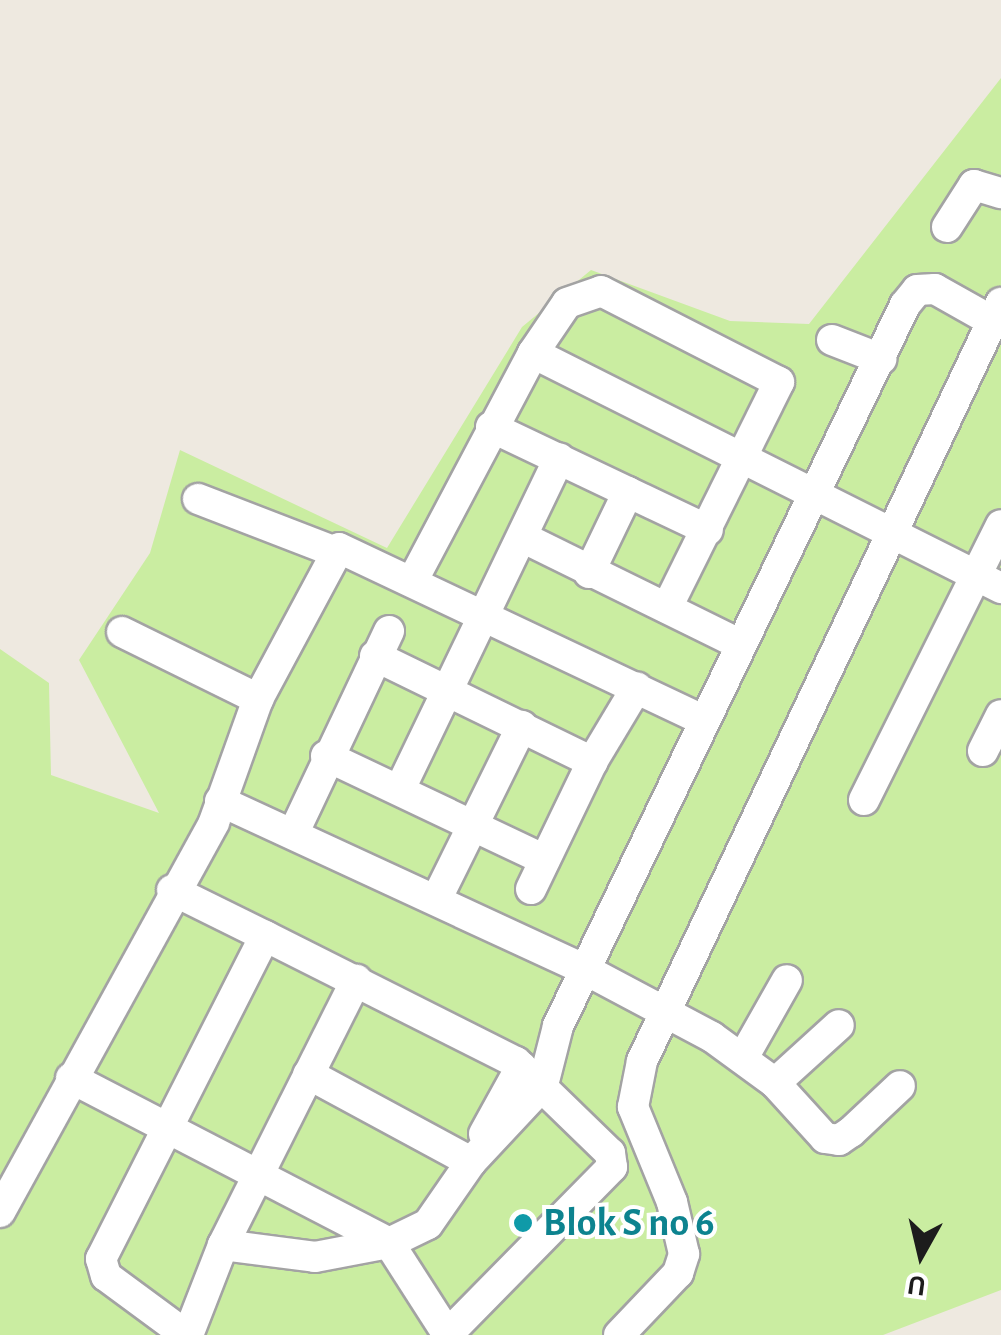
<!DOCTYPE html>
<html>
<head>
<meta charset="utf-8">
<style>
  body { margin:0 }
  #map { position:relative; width:1001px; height:1335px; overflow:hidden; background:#eee9e0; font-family:"Alegreya Sans",sans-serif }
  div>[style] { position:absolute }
  .grass>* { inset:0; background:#caeda1 }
  .roads { filter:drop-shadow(2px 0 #a3a3a3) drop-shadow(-2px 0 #a3a3a3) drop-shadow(0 2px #a3a3a3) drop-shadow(0 -2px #a3a3a3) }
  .minor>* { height:30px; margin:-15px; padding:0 15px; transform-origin:15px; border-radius:15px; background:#fff }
  .dots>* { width:28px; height:28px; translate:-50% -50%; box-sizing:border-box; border:5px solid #fff; border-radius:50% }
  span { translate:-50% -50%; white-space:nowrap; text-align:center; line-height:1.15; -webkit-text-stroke:8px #fff; paint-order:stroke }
  .culture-label { font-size:40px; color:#0d838f; font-weight:700 }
  .left { translate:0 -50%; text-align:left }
  .north { position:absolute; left:871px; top:1205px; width:100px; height:100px; -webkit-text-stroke:8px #fff; paint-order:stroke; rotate:188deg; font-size:28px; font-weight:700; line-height:40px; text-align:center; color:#1c1c1c }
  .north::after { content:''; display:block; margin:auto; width:35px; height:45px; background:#1c1c1c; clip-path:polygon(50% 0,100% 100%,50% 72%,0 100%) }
</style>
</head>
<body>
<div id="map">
  <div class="grass">
    <div style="clip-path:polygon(1001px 78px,1001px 1290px,883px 1335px,0 1335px,0 649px,49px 683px,51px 775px,159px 813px,79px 660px,150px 553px,180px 450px,387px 548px,522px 327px,591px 270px,730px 321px,809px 324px)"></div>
  </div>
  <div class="roads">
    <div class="minor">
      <div style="left:947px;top:227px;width:50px;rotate:-57.3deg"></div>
      <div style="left:974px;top:185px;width:28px;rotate:17deg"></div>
      <div style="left:832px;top:340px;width:53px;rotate:21.2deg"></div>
      <div style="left:533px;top:353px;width:524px;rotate:26.66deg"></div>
      <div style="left:491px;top:427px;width:240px;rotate:25.4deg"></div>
      <div style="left:198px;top:499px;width:147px;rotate:21.1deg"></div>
      <div style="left:522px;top:537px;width:242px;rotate:26.2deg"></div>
      <div style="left:589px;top:573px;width:90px;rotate:-64.3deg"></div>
      <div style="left:414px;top:578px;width:255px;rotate:-62.1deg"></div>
      <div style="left:533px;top:353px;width:60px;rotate:-55.8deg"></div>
      <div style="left:567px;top:303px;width:36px;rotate:-19deg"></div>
      <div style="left:601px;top:291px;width:200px;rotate:27.1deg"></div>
      <div style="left:779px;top:382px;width:252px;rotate:116.4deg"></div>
      <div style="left:122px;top:632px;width:152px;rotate:26.2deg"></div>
      <div style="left:375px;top:656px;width:242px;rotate:26deg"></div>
      <div style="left:983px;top:751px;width:40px;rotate:-63.4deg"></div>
      <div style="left:326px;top:756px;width:242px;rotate:25.4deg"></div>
      <div style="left:400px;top:789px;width:367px;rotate:-64.3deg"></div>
      <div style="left:864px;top:800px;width:307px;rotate:-63.5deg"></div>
      <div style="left:220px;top:801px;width:401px;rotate:24.8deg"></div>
      <div style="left:584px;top:969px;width:145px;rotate:28deg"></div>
      <div style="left:712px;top:1037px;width:78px;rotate:36.1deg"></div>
      <div style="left:775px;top:1083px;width:74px;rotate:47.7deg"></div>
      <div style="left:825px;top:1138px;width:14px;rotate:8deg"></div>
      <div style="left:839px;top:1140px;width:14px;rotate:-34deg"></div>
      <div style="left:851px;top:1132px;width:67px;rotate:-43.2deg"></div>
      <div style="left:295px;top:830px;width:220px;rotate:-64.7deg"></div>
      <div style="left:531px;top:889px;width:141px;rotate:-64.3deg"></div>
      <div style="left:592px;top:762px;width:87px;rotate:-59deg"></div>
      <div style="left:172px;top:890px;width:104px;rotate:26.3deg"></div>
      <div style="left:437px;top:898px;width:192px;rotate:-63.7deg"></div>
      <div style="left:744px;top:1056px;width:87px;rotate:-60.5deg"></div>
      <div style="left:71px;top:1078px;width:358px;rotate:27.4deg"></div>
      <div style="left:389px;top:1243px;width:109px;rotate:57.3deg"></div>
      <div style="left:775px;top:1083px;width:86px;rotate:-42.2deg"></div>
      <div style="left:484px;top:1134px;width:77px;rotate:-61.1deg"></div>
      <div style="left:471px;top:1162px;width:105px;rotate:-46.9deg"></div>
      <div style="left:543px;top:1085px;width:61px;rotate:-75.7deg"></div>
      <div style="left:558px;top:1026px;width:800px;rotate:-64.3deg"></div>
      <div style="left:905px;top:305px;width:19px;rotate:-51deg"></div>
      <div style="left:917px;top:290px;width:18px;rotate:-3deg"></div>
      <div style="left:935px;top:289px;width:65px;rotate:29.3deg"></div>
      <div style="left:0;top:1212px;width:445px;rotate:-61.2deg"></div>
      <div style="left:214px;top:822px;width:131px;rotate:-70.3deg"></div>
      <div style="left:258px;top:699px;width:171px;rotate:-61.8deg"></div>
      <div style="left:339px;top:548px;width:403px;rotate:25.3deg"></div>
      <div style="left:223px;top:1245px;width:93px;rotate:7.4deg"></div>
      <div style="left:315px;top:1257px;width:75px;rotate:-10.7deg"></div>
      <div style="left:389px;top:1243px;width:43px;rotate:-26deg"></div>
      <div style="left:428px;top:1224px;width:75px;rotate:-55.3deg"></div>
      <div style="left:471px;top:1162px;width:185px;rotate:-151.6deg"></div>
      <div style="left:186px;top:1335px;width:99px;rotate:-143.6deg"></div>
      <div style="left:106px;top:1276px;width:18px;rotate:-106deg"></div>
      <div style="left:101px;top:1259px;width:362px;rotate:-63.1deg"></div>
      <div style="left:265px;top:936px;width:281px;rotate:26.7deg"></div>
      <div style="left:516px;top:1062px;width:131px;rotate:44.1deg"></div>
      <div style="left:610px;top:1153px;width:14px;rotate:82deg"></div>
      <div style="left:612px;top:1167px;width:235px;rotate:134.5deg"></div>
      <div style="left:188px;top:1335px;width:97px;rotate:-68.7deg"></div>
      <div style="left:223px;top:1245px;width:297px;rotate:-63.3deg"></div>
      <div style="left:619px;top:1335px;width:86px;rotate:-46.4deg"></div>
      <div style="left:678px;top:1273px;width:20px;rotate:-72deg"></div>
      <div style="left:684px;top:1254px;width:53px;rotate:-103deg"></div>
      <div style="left:672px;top:1202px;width:103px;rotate:-112.3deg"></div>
      <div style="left:633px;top:1107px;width:47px;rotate:-78.9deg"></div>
      <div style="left:642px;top:1061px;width:839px;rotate:-64.66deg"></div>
    </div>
  </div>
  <div class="dots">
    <div style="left:523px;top:1223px;background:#0f9aa8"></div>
  </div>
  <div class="culture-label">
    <span class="left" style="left:543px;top:1223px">Blok S no 6</span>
  </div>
  <div class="north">U</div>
</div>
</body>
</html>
